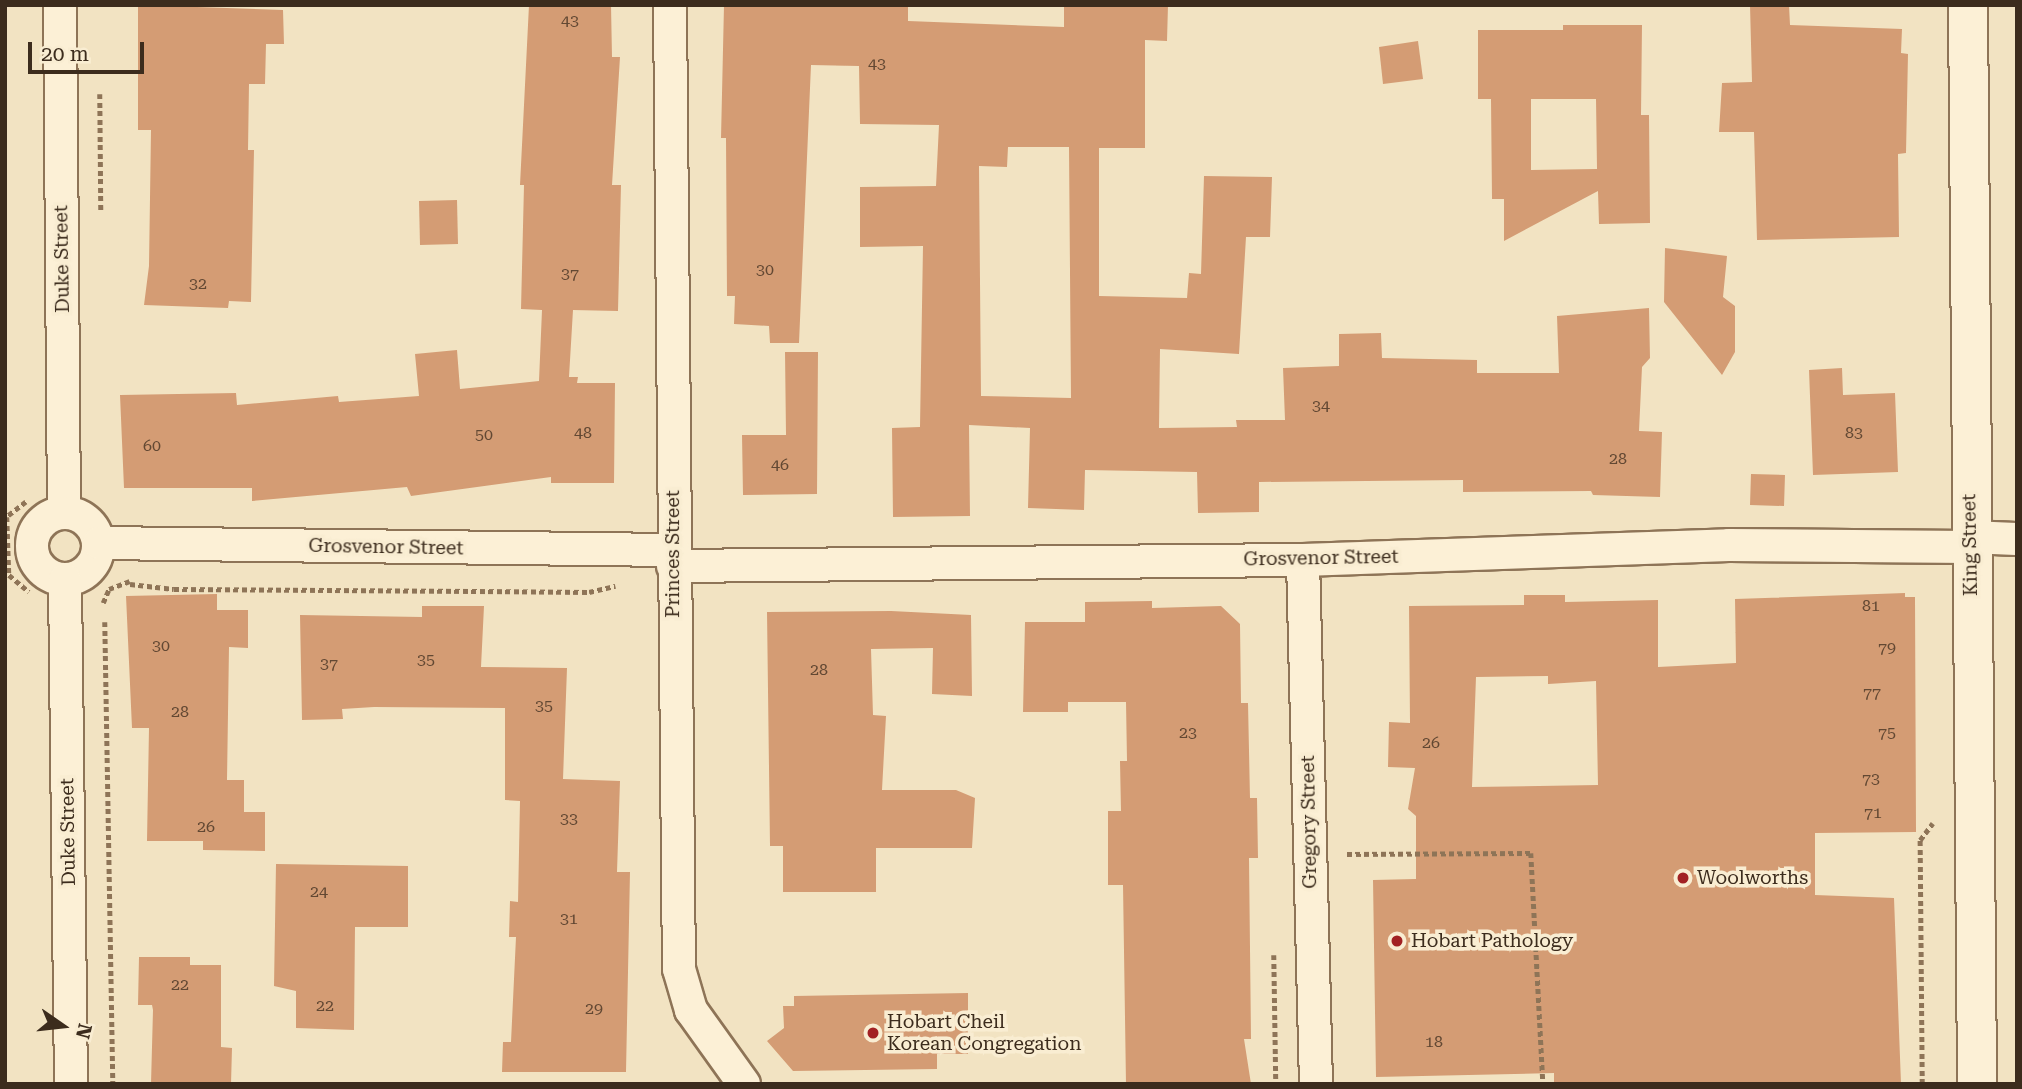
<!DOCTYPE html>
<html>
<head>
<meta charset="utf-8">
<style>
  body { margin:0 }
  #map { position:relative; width:2022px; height:1089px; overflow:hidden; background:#f2e3c2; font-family:"Roboto Serif",serif }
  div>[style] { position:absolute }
  .building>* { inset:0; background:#d49c74 }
  .path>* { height:4.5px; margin-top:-2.25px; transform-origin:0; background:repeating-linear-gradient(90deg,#8e7457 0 5px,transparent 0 8.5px) }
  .roads { filter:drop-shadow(2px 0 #8e7457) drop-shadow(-2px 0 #8e7457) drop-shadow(0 2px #8e7457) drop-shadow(0 -2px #8e7457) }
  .minor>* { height:32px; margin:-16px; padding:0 16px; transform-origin:16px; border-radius:16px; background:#fcf0d6 }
  .minor>.ring { margin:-16px; padding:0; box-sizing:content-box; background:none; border:32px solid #fcf0d6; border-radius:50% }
  .tertiary>* { height:38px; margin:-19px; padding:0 19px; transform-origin:19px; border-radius:19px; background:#fcf0d6 }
  .dots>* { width:19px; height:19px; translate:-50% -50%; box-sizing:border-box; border:4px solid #f9edd2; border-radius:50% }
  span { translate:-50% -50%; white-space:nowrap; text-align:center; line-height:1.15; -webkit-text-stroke:7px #f9edd2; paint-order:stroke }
  .number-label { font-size:16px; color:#624833 }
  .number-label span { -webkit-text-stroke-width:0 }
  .street-label { font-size:19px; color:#3c2c1d }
  .poi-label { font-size:19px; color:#3c2c1d }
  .left { translate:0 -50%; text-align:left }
  .frame { position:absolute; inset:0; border:7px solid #3c2c1d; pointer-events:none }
  .north { position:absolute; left:28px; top:991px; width:70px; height:70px; -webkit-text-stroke:5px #f9edd2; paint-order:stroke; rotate:104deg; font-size:19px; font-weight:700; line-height:28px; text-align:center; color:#3c2c1d }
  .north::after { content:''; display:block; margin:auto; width:24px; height:32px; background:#3c2c1d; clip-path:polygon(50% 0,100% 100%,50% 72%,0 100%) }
  .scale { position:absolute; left:28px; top:42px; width:116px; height:32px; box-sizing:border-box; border:4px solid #3c2c1d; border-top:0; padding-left:9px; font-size:21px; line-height:24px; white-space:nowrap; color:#3c2c1d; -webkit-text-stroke:5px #f9edd2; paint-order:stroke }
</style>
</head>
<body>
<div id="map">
  <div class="building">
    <div style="clip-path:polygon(138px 5px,283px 10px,284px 44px,266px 44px,265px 84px,249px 84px,248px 150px,254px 150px,251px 302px,229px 301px,228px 308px,144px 305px,149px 266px,151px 130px,138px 130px)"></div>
    <div style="clip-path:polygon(529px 5px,611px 5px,612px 57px,620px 57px,612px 185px,621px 185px,618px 311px,573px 310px,569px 377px,578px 377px,577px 383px,615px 383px,614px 483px,551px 483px,551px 477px,411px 496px,407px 487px,252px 501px,252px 488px,124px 488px,120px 395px,236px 393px,237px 405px,338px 396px,339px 402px,419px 396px,415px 354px,457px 350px,460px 389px,539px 381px,542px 310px,521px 309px,524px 185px,520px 185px)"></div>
    <div style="clip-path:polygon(evenodd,724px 5px,908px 5px,908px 21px,1064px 27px,1064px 5px,1168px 5px,1167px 41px,1145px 40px,1145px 148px,1099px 148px,1099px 296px,1187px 298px,1189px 273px,1201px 274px,1204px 176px,1272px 177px,1270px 237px,1246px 237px,1239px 354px,1160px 349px,1159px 428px,1237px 427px,1236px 420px,1285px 420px,1283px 368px,1339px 366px,1339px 334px,1381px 333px,1382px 358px,1477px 360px,1477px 373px,1559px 373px,1557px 316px,1649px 308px,1650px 358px,1642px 367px,1639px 431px,1662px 432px,1660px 497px,1593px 495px,1591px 491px,1463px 492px,1463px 480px,1259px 482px,1259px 512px,1198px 513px,1197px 472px,1085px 470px,1084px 510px,1028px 508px,1030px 428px,969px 425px,970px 516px,893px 517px,892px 428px,920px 427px,923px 246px,860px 247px,860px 187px,936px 186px,939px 125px,860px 124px,859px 66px,811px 65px,799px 343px,770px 343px,769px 326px,734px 324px,735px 296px,727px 296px,726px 138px,721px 138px,724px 5px,1008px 147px,1069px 147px,1071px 398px,981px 396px,979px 166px,1007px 167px,1008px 147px)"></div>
    <div style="clip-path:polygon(1750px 5px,1789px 5px,1790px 25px,1902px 29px,1901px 53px,1908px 54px,1906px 153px,1898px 154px,1899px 237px,1757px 240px,1754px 132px,1719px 132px,1722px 83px,1752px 82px)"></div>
    <div style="clip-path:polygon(evenodd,1563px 25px,1642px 25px,1641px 115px,1649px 115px,1650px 223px,1599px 224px,1598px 191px,1504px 241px,1504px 199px,1492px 199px,1491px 99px,1478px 99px,1478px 30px,1563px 30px,1563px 25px,1531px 99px,1596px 99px,1597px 169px,1531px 170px,1531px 99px)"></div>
    <div style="clip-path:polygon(1418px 41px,1423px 79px,1383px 84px,1379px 47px)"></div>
    <div style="clip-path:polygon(457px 200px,458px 244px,420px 245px,419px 201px)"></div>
    <div style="clip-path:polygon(1665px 248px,1727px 256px,1723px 297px,1735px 306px,1735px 352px,1722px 375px,1664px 302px)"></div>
    <div style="clip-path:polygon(785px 352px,818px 352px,817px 494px,743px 495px,742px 435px,786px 435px)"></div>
    <div style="clip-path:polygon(1842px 368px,1843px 395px,1895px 393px,1898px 472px,1813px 475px,1809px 370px)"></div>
    <div style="clip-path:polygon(1751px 474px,1785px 475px,1784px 506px,1750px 505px)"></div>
    <div style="clip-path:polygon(evenodd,1905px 593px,1905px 597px,1915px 597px,1916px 832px,1815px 833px,1815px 895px,1894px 898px,1901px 1084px,1554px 1084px,1554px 1073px,1376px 1077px,1373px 880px,1416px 879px,1416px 816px,1408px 809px,1415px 768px,1388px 767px,1389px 722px,1410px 723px,1409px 606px,1524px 605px,1524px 595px,1565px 595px,1565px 602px,1658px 600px,1658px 667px,1736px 663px,1735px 599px,1905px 593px,1548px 676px,1548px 684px,1596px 681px,1598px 785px,1472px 787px,1476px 677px,1548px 676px)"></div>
    <div style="clip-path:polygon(217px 594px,217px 610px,248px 610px,248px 648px,229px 647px,227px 780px,244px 780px,244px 812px,265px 812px,265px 851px,203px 850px,203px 841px,147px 841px,149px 728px,132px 728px,126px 596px)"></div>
    <div style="clip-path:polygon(1152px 601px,1152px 608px,1221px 606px,1240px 624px,1241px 703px,1248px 703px,1250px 798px,1257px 798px,1258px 858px,1249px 858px,1251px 1039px,1244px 1039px,1251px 1084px,1126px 1084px,1123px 885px,1108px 885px,1108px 811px,1121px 811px,1120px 761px,1127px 761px,1126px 702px,1068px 702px,1068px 712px,1023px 712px,1025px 622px,1085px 622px,1085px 602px)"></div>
    <div style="clip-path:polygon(422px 606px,484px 606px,481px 667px,567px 668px,563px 779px,620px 781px,617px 872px,630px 872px,626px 1072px,502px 1072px,503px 1042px,511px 1042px,516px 937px,509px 937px,510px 901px,518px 902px,520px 801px,505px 800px,505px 708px,374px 707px,342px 709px,343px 719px,302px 720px,300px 615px,422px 617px)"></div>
    <div style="clip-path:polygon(891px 611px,971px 615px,972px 696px,932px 694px,933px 648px,871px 649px,873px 715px,886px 716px,882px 790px,956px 790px,975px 798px,972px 848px,876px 848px,876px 892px,783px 892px,783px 846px,770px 846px,767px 612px)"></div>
    <div style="clip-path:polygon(276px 864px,408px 866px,408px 927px,355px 927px,354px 1030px,296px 1028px,296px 991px,274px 986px)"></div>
    <div style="clip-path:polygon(139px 957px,190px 957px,190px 965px,221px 965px,221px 1047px,232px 1048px,231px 1084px,151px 1084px,153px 1010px,152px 1005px,138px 1005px)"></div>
    <div style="clip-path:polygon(968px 993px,968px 1054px,937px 1054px,937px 1069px,793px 1071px,767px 1041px,784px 1028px,783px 1006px,794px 1006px,794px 996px)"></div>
  </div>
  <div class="path">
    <div style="left:100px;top:94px;width:117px;rotate:89.5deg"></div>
    <div style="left:26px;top:502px;width:24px;rotate:142deg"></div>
    <div style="left:7px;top:517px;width:58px;rotate:88deg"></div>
    <div style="left:9px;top:575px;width:26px;rotate:40deg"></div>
    <div style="left:130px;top:584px;width:44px;rotate:6.5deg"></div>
    <div style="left:174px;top:589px;width:415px;rotate:0.4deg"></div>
    <div style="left:589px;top:592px;width:27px;rotate:-13deg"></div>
    <div style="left:103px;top:603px;width:15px;rotate:-67deg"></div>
    <div style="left:109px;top:589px;width:22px;rotate:-21deg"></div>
    <div style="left:105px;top:622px;width:462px;rotate:89deg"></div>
    <div style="left:1347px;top:854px;width:184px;rotate:-0.3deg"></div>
    <div style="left:1531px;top:853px;width:231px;rotate:87deg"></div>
    <div style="left:1274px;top:955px;width:129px;rotate:89.1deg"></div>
    <div style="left:1922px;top:1084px;width:244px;rotate:-90.5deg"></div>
    <div style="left:1920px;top:840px;width:21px;rotate:-53deg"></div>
  </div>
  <div class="roads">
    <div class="minor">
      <div style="left:60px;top:5px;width:508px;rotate:89.55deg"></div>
      <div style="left:670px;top:5px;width:964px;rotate:89.47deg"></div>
      <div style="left:679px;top:969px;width:43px;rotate:73.7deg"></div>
      <div style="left:691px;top:1010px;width:91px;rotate:54.4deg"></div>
      <div class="ring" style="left:32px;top:513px;width:34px;height:34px"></div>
      <div style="left:1969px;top:537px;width:48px;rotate:2.4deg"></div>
      <div style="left:99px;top:543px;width:574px;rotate:0.7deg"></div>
      <div style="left:1303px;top:560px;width:524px;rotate:88.58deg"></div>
      <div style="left:673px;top:566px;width:630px;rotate:-0.55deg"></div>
      <div style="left:1303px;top:560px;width:426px;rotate:-2deg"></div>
      <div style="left:1729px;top:545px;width:240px;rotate:0.5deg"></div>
      <div style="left:65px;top:580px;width:504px;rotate:89.32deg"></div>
    </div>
    <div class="tertiary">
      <div style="left:1968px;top:5px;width:1079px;rotate:89.52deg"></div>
    </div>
  </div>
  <div class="dots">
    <div style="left:1683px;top:878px;background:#a22123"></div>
    <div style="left:1397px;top:941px;background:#a22123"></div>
    <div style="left:873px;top:1033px;background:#a22123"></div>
  </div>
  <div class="number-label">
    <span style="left:570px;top:21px">43</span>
    <span style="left:877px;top:64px">43</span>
    <span style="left:765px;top:270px">30</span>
    <span style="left:570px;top:274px">37</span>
    <span style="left:198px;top:284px">32</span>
    <span style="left:1321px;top:406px">34</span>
    <span style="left:583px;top:433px">48</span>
    <span style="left:1854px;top:433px">83</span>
    <span style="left:484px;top:435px">50</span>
    <span style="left:152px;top:446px">60</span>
    <span style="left:1618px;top:459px">28</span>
    <span style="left:780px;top:465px">46</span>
    <span style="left:1871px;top:606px">81</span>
    <span style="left:161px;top:646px">30</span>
    <span style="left:1887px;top:648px">79</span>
    <span style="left:426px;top:660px">35</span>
    <span style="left:329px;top:664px">37</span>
    <span style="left:819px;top:670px">28</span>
    <span style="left:1872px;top:693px">77</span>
    <span style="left:544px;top:706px">35</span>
    <span style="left:180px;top:712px">28</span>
    <span style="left:1188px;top:733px">23</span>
    <span style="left:1887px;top:733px">75</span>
    <span style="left:1431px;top:743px">26</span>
    <span style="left:1871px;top:779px">73</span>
    <span style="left:1873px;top:813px">71</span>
    <span style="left:569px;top:819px">33</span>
    <span style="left:206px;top:827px">26</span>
    <span style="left:319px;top:892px">24</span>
    <span style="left:569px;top:919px">31</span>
    <span style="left:180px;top:985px">22</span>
    <span style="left:325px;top:1006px">22</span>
    <span style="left:594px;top:1009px">29</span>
    <span style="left:1434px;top:1042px">18</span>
  </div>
  <div class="street-label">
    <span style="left:62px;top:259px;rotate:-91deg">Duke Street</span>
    <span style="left:1970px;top:545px;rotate:-91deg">King Street</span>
    <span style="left:386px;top:547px;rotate:1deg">Grosvenor Street</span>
    <span style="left:673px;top:554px;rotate:-90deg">Princes Street</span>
    <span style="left:1321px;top:558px;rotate:-1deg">Grosvenor Street</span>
    <span style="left:1309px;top:822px;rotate:-91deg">Gregory Street</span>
    <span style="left:68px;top:832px;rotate:-91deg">Duke Street</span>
  </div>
  <div class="poi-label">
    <span class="left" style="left:1697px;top:878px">Woolworths</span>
    <span class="left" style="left:1411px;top:941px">Hobart Pathology</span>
    <span class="left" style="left:887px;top:1033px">Hobart Cheil<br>Korean Congregation</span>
  </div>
  <div class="frame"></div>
  <div class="north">N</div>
  <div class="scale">20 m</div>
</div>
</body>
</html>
